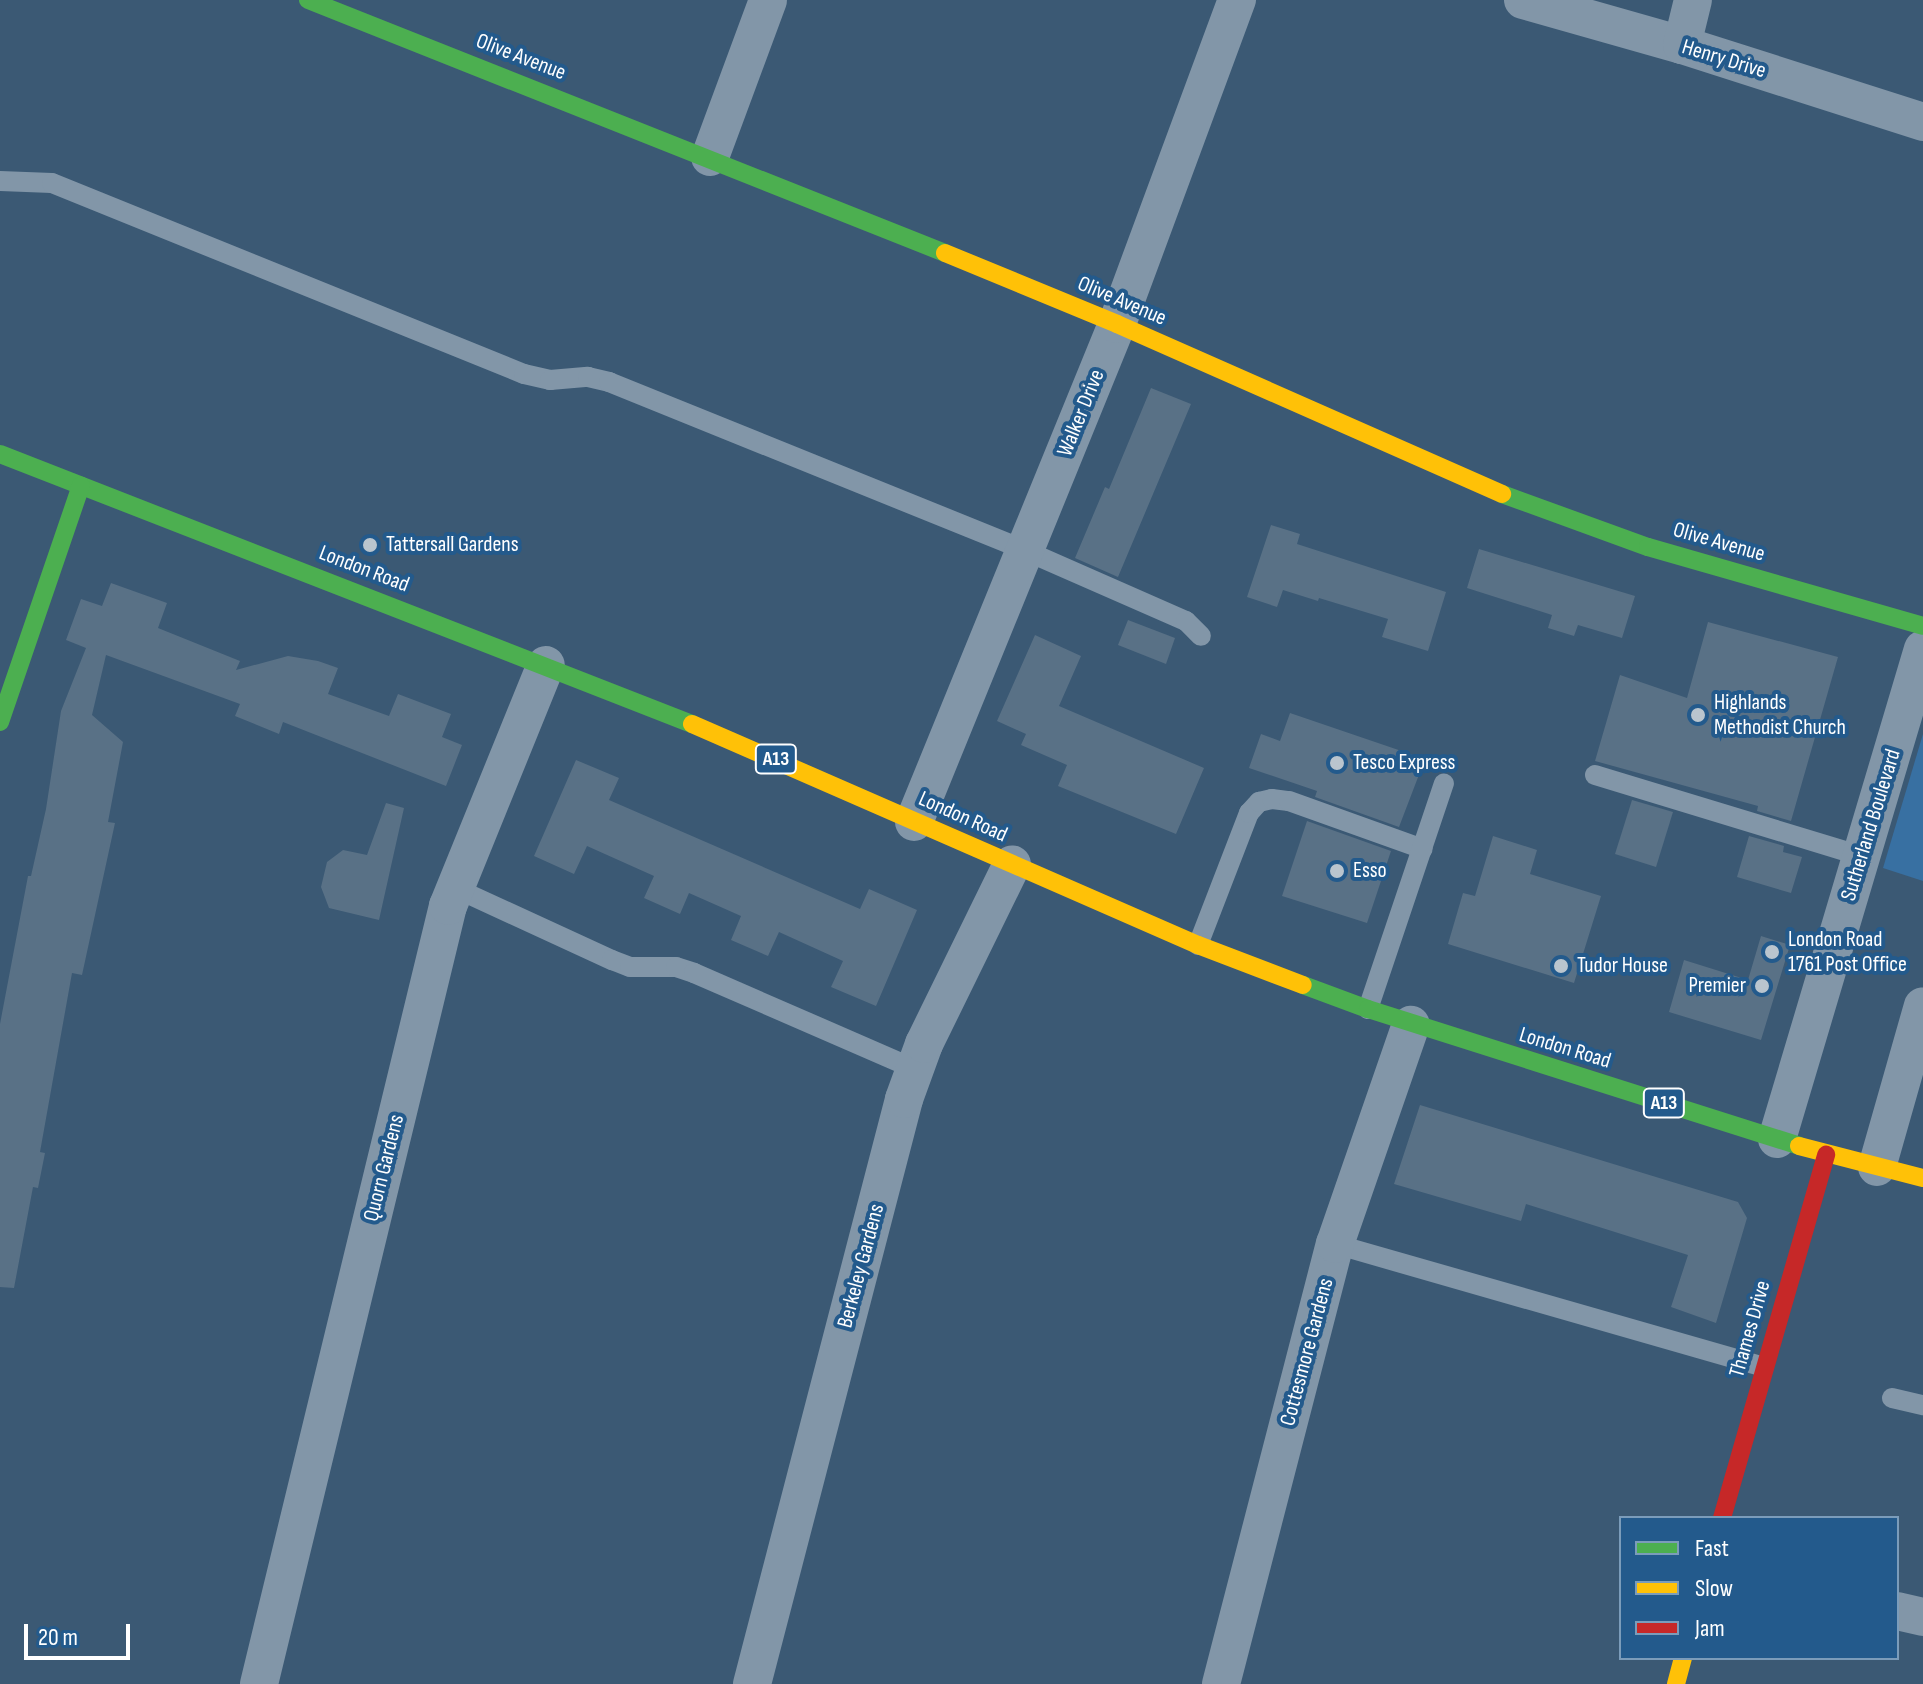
<!DOCTYPE html>
<html>
<head>
<meta charset="utf-8">
<style>
  body { margin:0 }
  #map { position:relative; width:1923px; height:1684px; overflow:hidden; background:#3b5974; font-family:"Sofia Sans Condensed",sans-serif }
  div>[style] { position:absolute }
  .green>* { inset:0; background:#3870a2 }
  .building>* { inset:0; background:#597186 }
  .lane>* { height:20px; margin:-10px; padding:0 10px; transform-origin:10px; border-radius:10px; background:#8296a8 }
  .street>* { height:38px; margin:-19px; padding:0 19px; transform-origin:19px; border-radius:19px; background:#8296a8 }
  .fast>* { height:18px; margin:-9px; padding:0 9px; transform-origin:9px; border-radius:9px; background:#4caf50 }
  .slow>* { height:18px; margin:-9px; padding:0 9px; transform-origin:9px; border-radius:9px; background:#ffc107 }
  .jam>* { height:18px; margin:-9px; padding:0 9px; transform-origin:9px; border-radius:9px; background:#c62828 }
  .dots>* { width:22px; height:22px; translate:-50% -50%; box-sizing:border-box; border:4px solid #235a8c; border-radius:50% }
  span { translate:-50% -50%; white-space:nowrap; text-align:center; line-height:1.15; -webkit-text-stroke:8px #235a8c; paint-order:stroke }
  .shield-label span { padding:2px 6px; background:#235a8c; border:2px solid; border-radius:6px; -webkit-text-stroke-width:0 }
  .shield-label { font-size:20px; color:#fff; font-weight:700 }
  .street-label { font-size:22px; color:#fff }
  .poi-label { font-size:22px; color:#fff }
  .left { translate:0 -50%; text-align:left }
  .right { translate:-100% -50%; text-align:right }
  .legend { position:absolute; left:1619px; top:1516px; width:280px; height:144px; box-sizing:border-box; background:#235a8c; border:2px solid #7b9cba; margin:0; padding:10px 14px; list-style:none; font-size:24px; color:#fff }
  .legend li { display:flex; align-items:center; gap:16px; height:40px }
  .legend b { width:40px; border:2px solid #7b9cba }
  .scale { position:absolute; left:24px; top:1624px; width:106px; height:36px; box-sizing:border-box; border:4px solid #fff; border-top:0; padding-left:10px; font-size:24px; line-height:28px; white-space:nowrap; color:#fff; -webkit-text-stroke:6px #235a8c; paint-order:stroke }
</style>
</head>
<body>
<div id="map">
  <div class="green">
    <div style="clip-path:polygon(1923px 734px,1923px 881px,1883px 868px)"></div>
  </div>
  <div class="building">
    <div style="clip-path:polygon(1151px 388px,1191px 404px,1118px 577px,1075px 558px,1105px 487px,1109px 489px)"></div>
    <div style="clip-path:polygon(1271px 525px,1300px 534px,1297px 544px,1446px 592px,1428px 651px,1382px 637px,1388px 619px,1319px 598px,1318px 601px,1283px 590px,1277px 607px,1247px 597px)"></div>
    <div style="clip-path:polygon(1479px 549px,1635px 596px,1622px 638px,1578px 625px,1574px 636px,1548px 628px,1552px 615px,1467px 588px)"></div>
    <div style="clip-path:polygon(111px 583px,167px 603px,158px 628px,240px 661px,236px 670px,288px 656px,318px 661px,338px 668px,328px 694px,389px 716px,398px 694px,451px 714px,442px 737px,462px 745px,446px 786px,283px 722px,279px 734px,235px 716px,240px 704px,106px 655px,92px 715px,123px 742px,108px 822px,115px 823px,82px 975px,72px 973px,40px 1152px,45px 1153px,38px 1188px,33px 1187px,14px 1288px,0 1287px,0 1024px,28px 876px,31px 876px,46px 809px,61px 711px,86px 648px,66px 640px,81px 599px,102px 606px)"></div>
    <div style="clip-path:polygon(1128px 620px,1175px 638px,1166px 664px,1118px 645px)"></div>
    <div style="clip-path:polygon(1708px 622px,1838px 657px,1791px 821px,1757px 811px,1758px 806px,1595px 761px,1620px 675px,1687px 698px)"></div>
    <div style="clip-path:polygon(1035px 635px,1081px 656px,1059px 706px,1204px 768px,1176px 834px,1058px 786px,1067px 765px,1021px 745px,1026px 734px,997px 721px)"></div>
    <div style="clip-path:polygon(1290px 713px,1425px 759px,1399px 827px,1315px 797px,1317px 791px,1249px 768px,1261px 734px,1280px 741px)"></div>
    <div style="clip-path:polygon(576px 760px,619px 778px,609px 800px,860px 909px,869px 889px,917px 910px,876px 1006px,831px 987px,843px 961px,779px 932px,768px 956px,731px 940px,741px 916px,689px 893px,680px 914px,644px 898px,654px 876px,587px 846px,574px 874px,534px 856px)"></div>
    <div style="clip-path:polygon(1632px 800px,1673px 812px,1656px 867px,1615px 854px)"></div>
    <div style="clip-path:polygon(386px 803px,404px 808px,379px 920px,329px 908px,321px 887px,327px 862px,343px 850px,367px 855px)"></div>
    <div style="clip-path:polygon(1307px 821px,1391px 851px,1367px 923px,1282px 896px)"></div>
    <div style="clip-path:polygon(1493px 836px,1537px 850px,1530px 874px,1601px 896px,1574px 983px,1448px 944px,1463px 893px,1475px 896px)"></div>
    <div style="clip-path:polygon(1749px 836px,1784px 846px,1783px 852px,1802px 857px,1791px 893px,1737px 877px)"></div>
    <div style="clip-path:polygon(1761px 936px,1790px 945px,1761px 1040px,1669px 1012px,1684px 960px,1748px 980px)"></div>
    <div style="clip-path:polygon(1420px 1105px,1738px 1202px,1747px 1218px,1716px 1323px,1671px 1307px,1688px 1255px,1526px 1204px,1521px 1221px,1394px 1184px)"></div>
  </div>
  <div class="lane">
    <div style="left:0;top:181px;width:52px;rotate:2.2deg"></div>
    <div style="left:52px;top:183px;width:509px;rotate:22.03deg"></div>
    <div style="left:524px;top:374px;width:27px;rotate:13deg"></div>
    <div style="left:550px;top:380px;width:38px;rotate:-5deg"></div>
    <div style="left:588px;top:377px;width:22px;rotate:13deg"></div>
    <div style="left:609px;top:382px;width:448px;rotate:22deg"></div>
    <div style="left:1024px;top:550px;width:177px;rotate:23.7deg"></div>
    <div style="left:1186px;top:621px;width:21px;rotate:45deg"></div>
    <div style="left:1595px;top:775px;width:278px;rotate:16.9deg"></div>
    <div style="left:453px;top:887px;width:175px;rotate:24.7deg"></div>
    <div style="left:612px;top:960px;width:19px;rotate:21deg"></div>
    <div style="left:630px;top:967px;width:46px"></div>
    <div style="left:676px;top:967px;width:19px;rotate:18deg"></div>
    <div style="left:694px;top:973px;width:241px;rotate:23.5deg"></div>
    <div style="left:1198px;top:945px;width:142px;rotate:-68.9deg"></div>
    <div style="left:1249px;top:813px;width:15px;rotate:-48deg"></div>
    <div style="left:1259px;top:802px;width:13px;rotate:-13deg"></div>
    <div style="left:1272px;top:799px;width:17px;rotate:7deg"></div>
    <div style="left:1289px;top:801px;width:142px;rotate:19.7deg"></div>
    <div style="left:1368px;top:1009px;width:238px;rotate:-71.4deg"></div>
    <div style="left:1335px;top:1244px;width:446px;rotate:16deg"></div>
    <div style="left:1892px;top:1398px;width:32px;rotate:13deg"></div>
  </div>
  <div class="street">
    <div style="left:1523px;top:0;width:165px;rotate:15.8deg"></div>
    <div style="left:1682px;top:45px;width:253px;rotate:17.7deg"></div>
    <div style="left:1682px;top:45px;width:46px;rotate:-76.3deg"></div>
    <div style="left:710px;top:157px;width:167px;rotate:-69.7deg"></div>
    <div style="left:914px;top:822px;width:538px;rotate:-67.82deg"></div>
    <div style="left:1117px;top:324px;width:346px;rotate:-69.7deg"></div>
    <div style="left:1777px;top:1139px;width:511px;rotate:-73.41deg"></div>
    <div style="left:1877px;top:1167px;width:167px;rotate:-74.1deg"></div>
    <div style="left:1897px;top:1611px;width:27px;rotate:13deg"></div>
    <div style="left:259px;top:1684px;width:801px;rotate:-76.35deg"></div>
    <div style="left:448px;top:906px;width:260px;rotate:-67.9deg"></div>
    <div style="left:752px;top:1684px;width:604px;rotate:-75.43deg"></div>
    <div style="left:904px;top:1099px;width:59px;rotate:-70deg"></div>
    <div style="left:924px;top:1044px;width:200px;rotate:-63.9deg"></div>
    <div style="left:1221px;top:1684px;width:455px;rotate:-75.5deg"></div>
    <div style="left:1335px;top:1244px;width:232px;rotate:-70.9deg"></div>
  </div>
  <div class="fast">
    <div style="left:308px;top:0;width:685px;rotate:21.66deg"></div>
    <div style="left:0;top:454px;width:743px;rotate:21.31deg"></div>
    <div style="left:1502px;top:494px;width:155px;rotate:20deg"></div>
    <div style="left:1648px;top:547px;width:286px;rotate:16deg"></div>
    <div style="left:0;top:722px;width:250px;rotate:-71.1deg"></div>
    <div style="left:1303px;top:985px;width:69px;rotate:20.3deg"></div>
    <div style="left:1368px;top:1009px;width:452px;rotate:17.6deg"></div>
  </div>
  <div class="slow">
    <div style="left:945px;top:253px;width:186px;rotate:22.4deg"></div>
    <div style="left:1117px;top:324px;width:421px;rotate:23.8deg"></div>
    <div style="left:692px;top:724px;width:552px;rotate:23.59deg"></div>
    <div style="left:1198px;top:945px;width:112px;rotate:20.9deg"></div>
    <div style="left:1799px;top:1146px;width:128px;rotate:14.5deg"></div>
    <div style="left:1676px;top:1684px;width:27px;rotate:-75deg"></div>
  </div>
  <div class="jam">
    <div style="left:1722px;top:1518px;width:378px;rotate:-74deg"></div>
  </div>
  <div class="dots">
    <div style="left:370px;top:545px;background:#bac5ce"></div>
    <div style="left:1698px;top:715px;background:#bac5ce"></div>
    <div style="left:1337px;top:763px;background:#bac5ce"></div>
    <div style="left:1337px;top:871px;background:#bac5ce"></div>
    <div style="left:1772px;top:952px;background:#bac5ce"></div>
    <div style="left:1561px;top:966px;background:#bac5ce"></div>
    <div style="left:1762px;top:986px;background:#bac5ce"></div>
  </div>
  <div class="shield-label">
    <span style="left:776px;top:759px">A13</span>
    <span style="left:1664px;top:1103px">A13</span>
  </div>
  <div class="street-label">
    <span style="left:521px;top:57px;rotate:21deg">Olive Avenue</span>
    <span style="left:1724px;top:59px;rotate:17deg">Henry Drive</span>
    <span style="left:1122px;top:301px;rotate:23deg">Olive Avenue</span>
    <span style="left:1081px;top:413px;rotate:-68deg">Walker Drive</span>
    <span style="left:1719px;top:542px;rotate:16deg">Olive Avenue</span>
    <span style="left:364px;top:569px;rotate:21deg">London Road</span>
    <span style="left:963px;top:817px;rotate:24deg">London Road</span>
    <span style="left:1871px;top:825px;rotate:-73deg">Sutherland Boulevard</span>
    <span style="left:1565px;top:1048px;rotate:17deg">London Road</span>
    <span style="left:384px;top:1168px;rotate:-76deg">Quorn Gardens</span>
    <span style="left:861px;top:1266px;rotate:-75deg">Berkeley Gardens</span>
    <span style="left:1750px;top:1329px;rotate:-74deg">Thames Drive</span>
    <span style="left:1307px;top:1352px;rotate:-75deg">Cottesmore Gardens</span>
  </div>
  <div class="poi-label">
    <span class="left" style="left:386px;top:545px">Tattersall Gardens</span>
    <span class="left" style="left:1714px;top:715px">Highlands<br>Methodist Church</span>
    <span class="left" style="left:1353px;top:763px">Tesco Express</span>
    <span class="left" style="left:1353px;top:871px">Esso</span>
    <span class="left" style="left:1788px;top:952px">London Road<br>1761 Post Office</span>
    <span class="left" style="left:1577px;top:966px">Tudor House</span>
    <span class="right" style="left:1746px;top:986px">Premier</span>
  </div>
  <ul class="legend">
  <li><b style="height:10px;background:#4caf50"></b>Fast</li>
  <li><b style="height:10px;background:#ffc107"></b>Slow</li>
  <li><b style="height:10px;background:#c62828"></b>Jam</li>
  </ul>
  <div class="scale">20 m</div>
</div>
</body>
</html>
